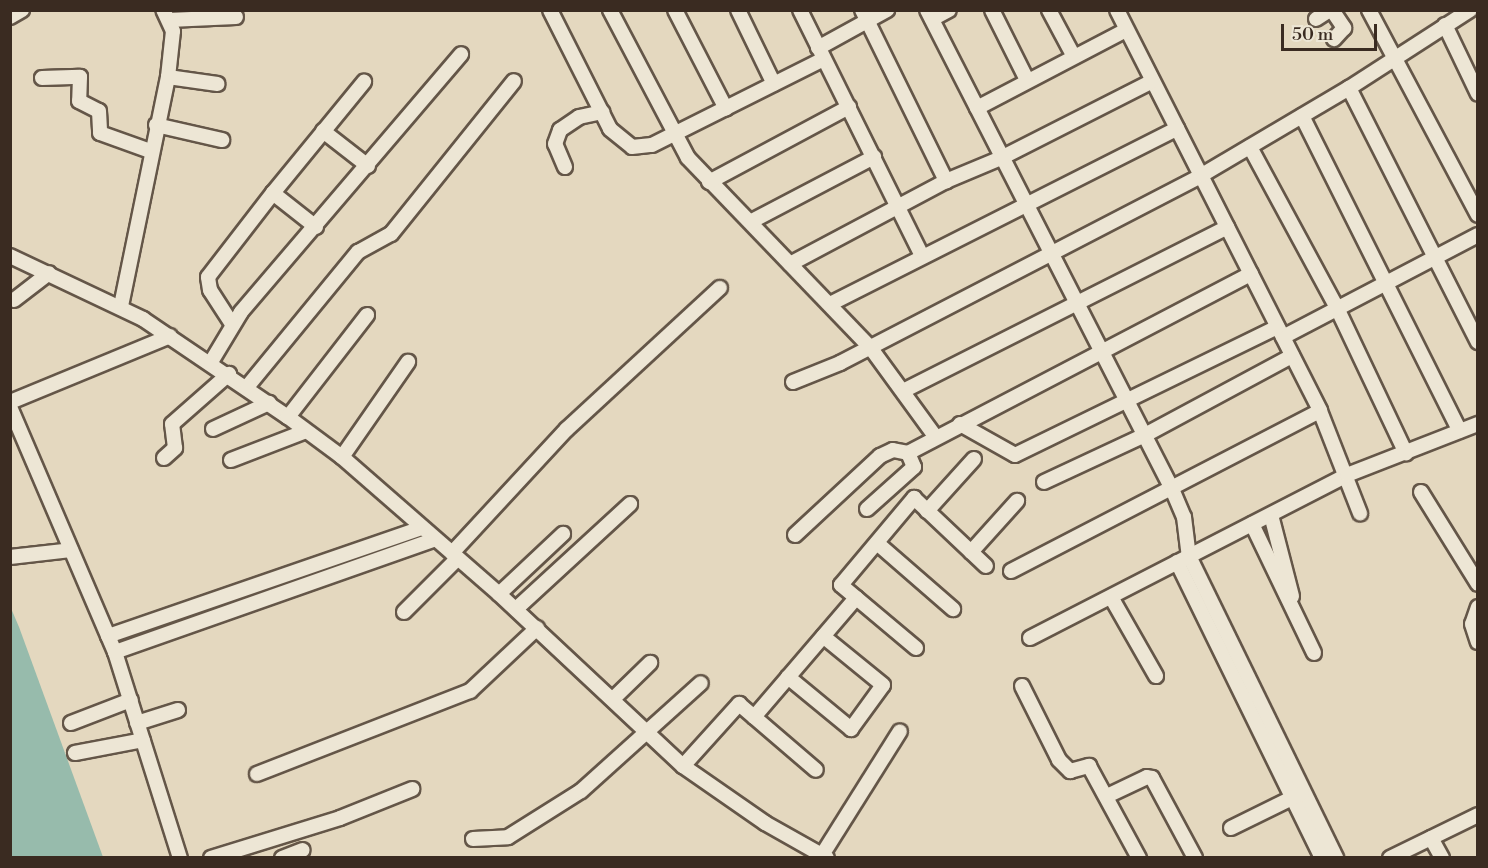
<!DOCTYPE html>
<html>
<head>
<meta charset="utf-8">
<style>
  body { margin:0 }
  #map { position:relative; width:1488px; height:868px; overflow:hidden; background:#e4d8bf; font-family:"Libre Bodoni",serif }
  div>[style] { position:absolute }
  .water>* { inset:0; background:#97bbac }
  .roads { filter:drop-shadow(2px 0 #645648) drop-shadow(-2px 0 #645648) drop-shadow(0 2px #645648) drop-shadow(0 -2px #645648) }
  .minor>* { height:14px; margin:-7px; padding:0 7px; transform-origin:7px; border-radius:7px; background:#ede6d5 }
  span { translate:-50% -50%; white-space:nowrap; text-align:center; line-height:1.15; -webkit-text-stroke:5px #ede6d5; paint-order:stroke }
  .frame { position:absolute; inset:0; border:12px solid #3a2b21; pointer-events:none }
  .scale { position:absolute; left:1281px; top:24px; width:96px; height:27px; box-sizing:border-box; border:3px solid #3a2b21; border-top:0; padding-left:8px; font-size:18px; line-height:21px; white-space:nowrap; color:#3a2b21; -webkit-text-stroke:4px #ede6d5; paint-order:stroke }
</style>
</head>
<body>
<div id="map">
  <div class="water">
    <div style="clip-path:polygon(10px 606px,19px 627px,103px 857px,11px 857px)"></div>
  </div>
  <div class="roads">
    <div class="minor">
      <div style="left:550px;top:10px;width:133px;rotate:63.2deg"></div>
      <div style="left:610px;top:129px;width:28px;rotate:39deg"></div>
      <div style="left:632px;top:147px;width:20px;rotate:-6deg"></div>
      <div style="left:652px;top:145px;width:192px;rotate:-26.6deg"></div>
      <div style="left:610px;top:10px;width:167px;rotate:62.2deg"></div>
      <div style="left:688px;top:158px;width:262px;rotate:46.1deg"></div>
      <div style="left:870px;top:347px;width:110px;rotate:53.9deg"></div>
      <div style="left:675px;top:10px;width:111px;rotate:62.7deg"></div>
      <div style="left:738px;top:10px;width:82px;rotate:64.1deg"></div>
      <div style="left:800px;top:10px;width:275px;rotate:63.6deg"></div>
      <div style="left:862px;top:10px;width:191px;rotate:63.8deg"></div>
      <div style="left:927px;top:10px;width:538px;rotate:62.91deg"></div>
      <div style="left:1172px;top:489px;width:30px;rotate:67deg"></div>
      <div style="left:1184px;top:517px;width:39px;rotate:83deg"></div>
      <div style="left:1189px;top:556px;width:336px;rotate:64deg"></div>
      <div style="left:992px;top:10px;width:78px;rotate:63.4deg"></div>
      <div style="left:1049px;top:10px;width:51px;rotate:61.9deg"></div>
      <div style="left:1117px;top:10px;width:449px;rotate:63.1deg"></div>
      <div style="left:1320px;top:411px;width:110px;rotate:68.6deg"></div>
      <div style="left:1332px;top:10px;width:22px;rotate:56deg"></div>
      <div style="left:1344px;top:28px;width:15px;rotate:132deg"></div>
      <div style="left:1369px;top:10px;width:232px;rotate:62deg"></div>
      <div style="left:10px;top:17px;width:14px;rotate:-30deg"></div>
      <div style="left:932px;top:19px;width:19px;rotate:-28deg"></div>
      <div style="left:1316px;top:19px;width:17px;rotate:-33deg"></div>
      <div style="left:169px;top:20px;width:67px;rotate:-2.6deg"></div>
      <div style="left:1445px;top:25px;width:76px;rotate:64.4deg"></div>
      <div style="left:818px;top:48px;width:79px;rotate:-28.8deg"></div>
      <div style="left:168px;top:77px;width:50px;rotate:8deg"></div>
      <div style="left:42px;top:78px;width:38px;rotate:-2deg"></div>
      <div style="left:80px;top:77px;width:24px;rotate:92deg"></div>
      <div style="left:79px;top:101px;width:22px;rotate:27deg"></div>
      <div style="left:99px;top:111px;width:22px;rotate:87deg"></div>
      <div style="left:100px;top:133px;width:53px;rotate:19.8deg"></div>
      <div style="left:1349px;top:88px;width:285px;rotate:63.1deg"></div>
      <div style="left:977px;top:108px;width:168px;rotate:-27.6deg"></div>
      <div style="left:1302px;top:116px;width:352px;rotate:63.4deg"></div>
      <div style="left:156px;top:125px;width:68px;rotate:12.8deg"></div>
      <div style="left:323px;top:131px;width:57px;rotate:37.9deg"></div>
      <div style="left:1250px;top:147px;width:183px;rotate:61.6deg"></div>
      <div style="left:1337px;top:308px;width:161px;rotate:64.6deg"></div>
      <div style="left:565px;top:167px;width:25px;rotate:-113deg"></div>
      <div style="left:555px;top:144px;width:15px;rotate:-70deg"></div>
      <div style="left:560px;top:130px;width:23px;rotate:-34deg"></div>
      <div style="left:579px;top:117px;width:24px;rotate:-12deg"></div>
      <div style="left:709px;top:182px;width:159px;rotate:-28.2deg"></div>
      <div style="left:752px;top:221px;width:138px;rotate:-27.7deg"></div>
      <div style="left:316px;top:227px;width:55px;rotate:-141.7deg"></div>
      <div style="left:273px;top:193px;width:144px;rotate:-50.7deg"></div>
      <div style="left:10px;top:256px;width:147px;rotate:25.3deg"></div>
      <div style="left:143px;top:319px;width:175px;rotate:34.1deg"></div>
      <div style="left:288px;top:417px;width:67px;rotate:36.5deg"></div>
      <div style="left:342px;top:457px;width:208px;rotate:41.1deg"></div>
      <div style="left:499px;top:594px;width:252px;rotate:43.1deg"></div>
      <div style="left:683px;top:766px;width:100px;rotate:34.8deg"></div>
      <div style="left:765px;top:823px;width:71px;rotate:29.4deg"></div>
      <div style="left:790px;top:264px;width:177px;rotate:-28deg"></div>
      <div style="left:946px;top:181px;width:60px;rotate:-22.7deg"></div>
      <div style="left:1001px;top:158px;width:170px;rotate:-26.9deg"></div>
      <div style="left:14px;top:300px;width:44px;rotate:-37.6deg"></div>
      <div style="left:830px;top:304px;width:389px;rotate:-26.8deg"></div>
      <div style="left:121px;top:306px;width:234px;rotate:-78.4deg"></div>
      <div style="left:168px;top:77px;width:46px;rotate:-83.8deg"></div>
      <div style="left:173px;top:31px;width:23px;rotate:-115deg"></div>
      <div style="left:232px;top:324px;width:40px;rotate:-122.9deg"></div>
      <div style="left:210px;top:290px;width:13px;rotate:-99deg"></div>
      <div style="left:208px;top:277px;width:106px;rotate:-52.3deg"></div>
      <div style="left:1283px;top:337px;width:220px;rotate:-27.6deg"></div>
      <div style="left:211px;top:362px;width:58px;rotate:-59deg"></div>
      <div style="left:241px;top:312px;width:339px;rotate:-49.5deg"></div>
      <div style="left:793px;top:382px;width:51px;rotate:-22deg"></div>
      <div style="left:840px;top:363px;width:408px;rotate:-27.4deg"></div>
      <div style="left:1202px;top:175px;width:171px;rotate:-30.6deg"></div>
      <div style="left:1349px;top:88px;width:144px;rotate:-32.8deg"></div>
      <div style="left:247px;top:387px;width:175px;rotate:-50.6deg"></div>
      <div style="left:358px;top:252px;width:38px;rotate:-29deg"></div>
      <div style="left:391px;top:234px;width:196px;rotate:-51.2deg"></div>
      <div style="left:905px;top:390px;width:361px;rotate:-26.8deg"></div>
      <div style="left:10px;top:402px;width:173px;rotate:-22.4deg"></div>
      <div style="left:10px;top:407px;width:267px;rotate:66.8deg"></div>
      <div style="left:115px;top:652px;width:216px;rotate:72.5deg"></div>
      <div style="left:288px;top:417px;width:129px;rotate:-52.2deg"></div>
      <div style="left:960px;top:424px;width:63px;rotate:29.4deg"></div>
      <div style="left:1015px;top:455px;width:292px;rotate:-26deg"></div>
      <div style="left:213px;top:429px;width:62px;rotate:-24.9deg"></div>
      <div style="left:342px;top:457px;width:116px;rotate:-55.2deg"></div>
      <div style="left:164px;top:458px;width:15px;rotate:-42deg"></div>
      <div style="left:175px;top:448px;width:24px;rotate:-97deg"></div>
      <div style="left:172px;top:424px;width:76px;rotate:-41.3deg"></div>
      <div style="left:231px;top:460px;width:80px;rotate:-21.1deg"></div>
      <div style="left:1044px;top:482px;width:111px;rotate:-25deg"></div>
      <div style="left:1145px;top:435px;width:167px;rotate:-28.3deg"></div>
      <div style="left:1421px;top:492px;width:108px;rotate:58.2deg"></div>
      <div style="left:867px;top:509px;width:63px;rotate:-41.8deg"></div>
      <div style="left:914px;top:467px;width:15px;rotate:-113deg"></div>
      <div style="left:927px;top:511px;width:70px;rotate:-47.9deg"></div>
      <div style="left:1271px;top:515px;width:84px;rotate:75.5deg"></div>
      <div style="left:1252px;top:524px;width:143px;rotate:64.3deg"></div>
      <div style="left:795px;top:535px;width:116px;rotate:-42.9deg"></div>
      <div style="left:880px;top:456px;width:14px;rotate:-25deg"></div>
      <div style="left:893px;top:450px;width:15px;rotate:11deg"></div>
      <div style="left:908px;top:453px;width:387px;rotate:-27.6deg"></div>
      <div style="left:877px;top:543px;width:101px;rotate:41deg"></div>
      <div style="left:971px;top:552px;width:69px;rotate:-48deg"></div>
      <div style="left:452px;top:553px;width:169px;rotate:-47.2deg"></div>
      <div style="left:567px;top:429px;width:208px;rotate:-42.7deg"></div>
      <div style="left:10px;top:557px;width:61px;rotate:-6.5deg"></div>
      <div style="left:1177px;top:562px;width:330px;rotate:63.9deg"></div>
      <div style="left:1011px;top:571px;width:348px;rotate:-27.4deg"></div>
      <div style="left:499px;top:594px;width:88px;rotate:-43.2deg"></div>
      <div style="left:1111px;top:597px;width:91px;rotate:60.3deg"></div>
      <div style="left:1478px;top:607px;width:18px;rotate:109deg"></div>
      <div style="left:1472px;top:624px;width:19px;rotate:72deg"></div>
      <div style="left:516px;top:609px;width:155px;rotate:-42.6deg"></div>
      <div style="left:404px;top:612px;width:76px;rotate:-45deg"></div>
      <div style="left:108px;top:636px;width:332px;rotate:-19deg"></div>
      <div style="left:1030px;top:638px;width:356px;rotate:-27.2deg"></div>
      <div style="left:1347px;top:475px;width:141px;rotate:-21.3deg"></div>
      <div style="left:916px;top:648px;width:98px;rotate:-140deg"></div>
      <div style="left:841px;top:585px;width:114px;rotate:-50deg"></div>
      <div style="left:914px;top:498px;width:99px;rotate:43.4deg"></div>
      <div style="left:115px;top:652px;width:339px;rotate:-19.4deg"></div>
      <div style="left:788px;top:677px;width:82px;rotate:39.5deg"></div>
      <div style="left:851px;top:729px;width:54px;rotate:-54deg"></div>
      <div style="left:883px;top:685px;width:77px;rotate:-140.8deg"></div>
      <div style="left:1022px;top:686px;width:83px;rotate:63.4deg"></div>
      <div style="left:1059px;top:760px;width:16px;rotate:45deg"></div>
      <div style="left:1070px;top:771px;width:20px;rotate:-15deg"></div>
      <div style="left:1089px;top:766px;width:105px;rotate:61.5deg"></div>
      <div style="left:613px;top:699px;width:52px;rotate:-44.2deg"></div>
      <div style="left:754px;top:717px;width:157px;rotate:-49.4deg"></div>
      <div style="left:71px;top:723px;width:64px;rotate:-21deg"></div>
      <div style="left:137px;top:723px;width:43px;rotate:-17.6deg"></div>
      <div style="left:75px;top:753px;width:69px;rotate:-10.8deg"></div>
      <div style="left:683px;top:766px;width:84px;rotate:-47.9deg"></div>
      <div style="left:739px;top:704px;width:101px;rotate:40.6deg"></div>
      <div style="left:257px;top:774px;width:229px;rotate:-21.3deg"></div>
      <div style="left:470px;top:691px;width:92px;rotate:-43.2deg"></div>
      <div style="left:1107px;top:796px;width:44px;rotate:-25.4deg"></div>
      <div style="left:1147px;top:777px;width:5px;rotate:11deg"></div>
      <div style="left:1152px;top:778px;width:91px;rotate:61.7deg"></div>
      <div style="left:1231px;top:828px;width:79px;rotate:-26.2deg"></div>
      <div style="left:1431px;top:838px;width:23px;rotate:61deg"></div>
      <div style="left:473px;top:839px;width:35px;rotate:-3deg"></div>
      <div style="left:508px;top:837px;width:86px;rotate:-32.2deg"></div>
      <div style="left:581px;top:791px;width:161px;rotate:-42deg"></div>
      <div style="left:822px;top:855px;width:146px;rotate:-57.8deg"></div>
      <div style="left:211px;top:858px;width:135px;rotate:-17.2deg"></div>
      <div style="left:340px;top:818px;width:78px;rotate:-21.9deg"></div>
      <div style="left:282px;top:858px;width:22px;rotate:-21deg"></div>
      <div style="left:1390px;top:858px;width:98px;rotate:-26deg"></div>
    </div>
  </div>
  <div class="frame"></div>
  <div class="scale">50 m</div>
</div>
</body>
</html>
